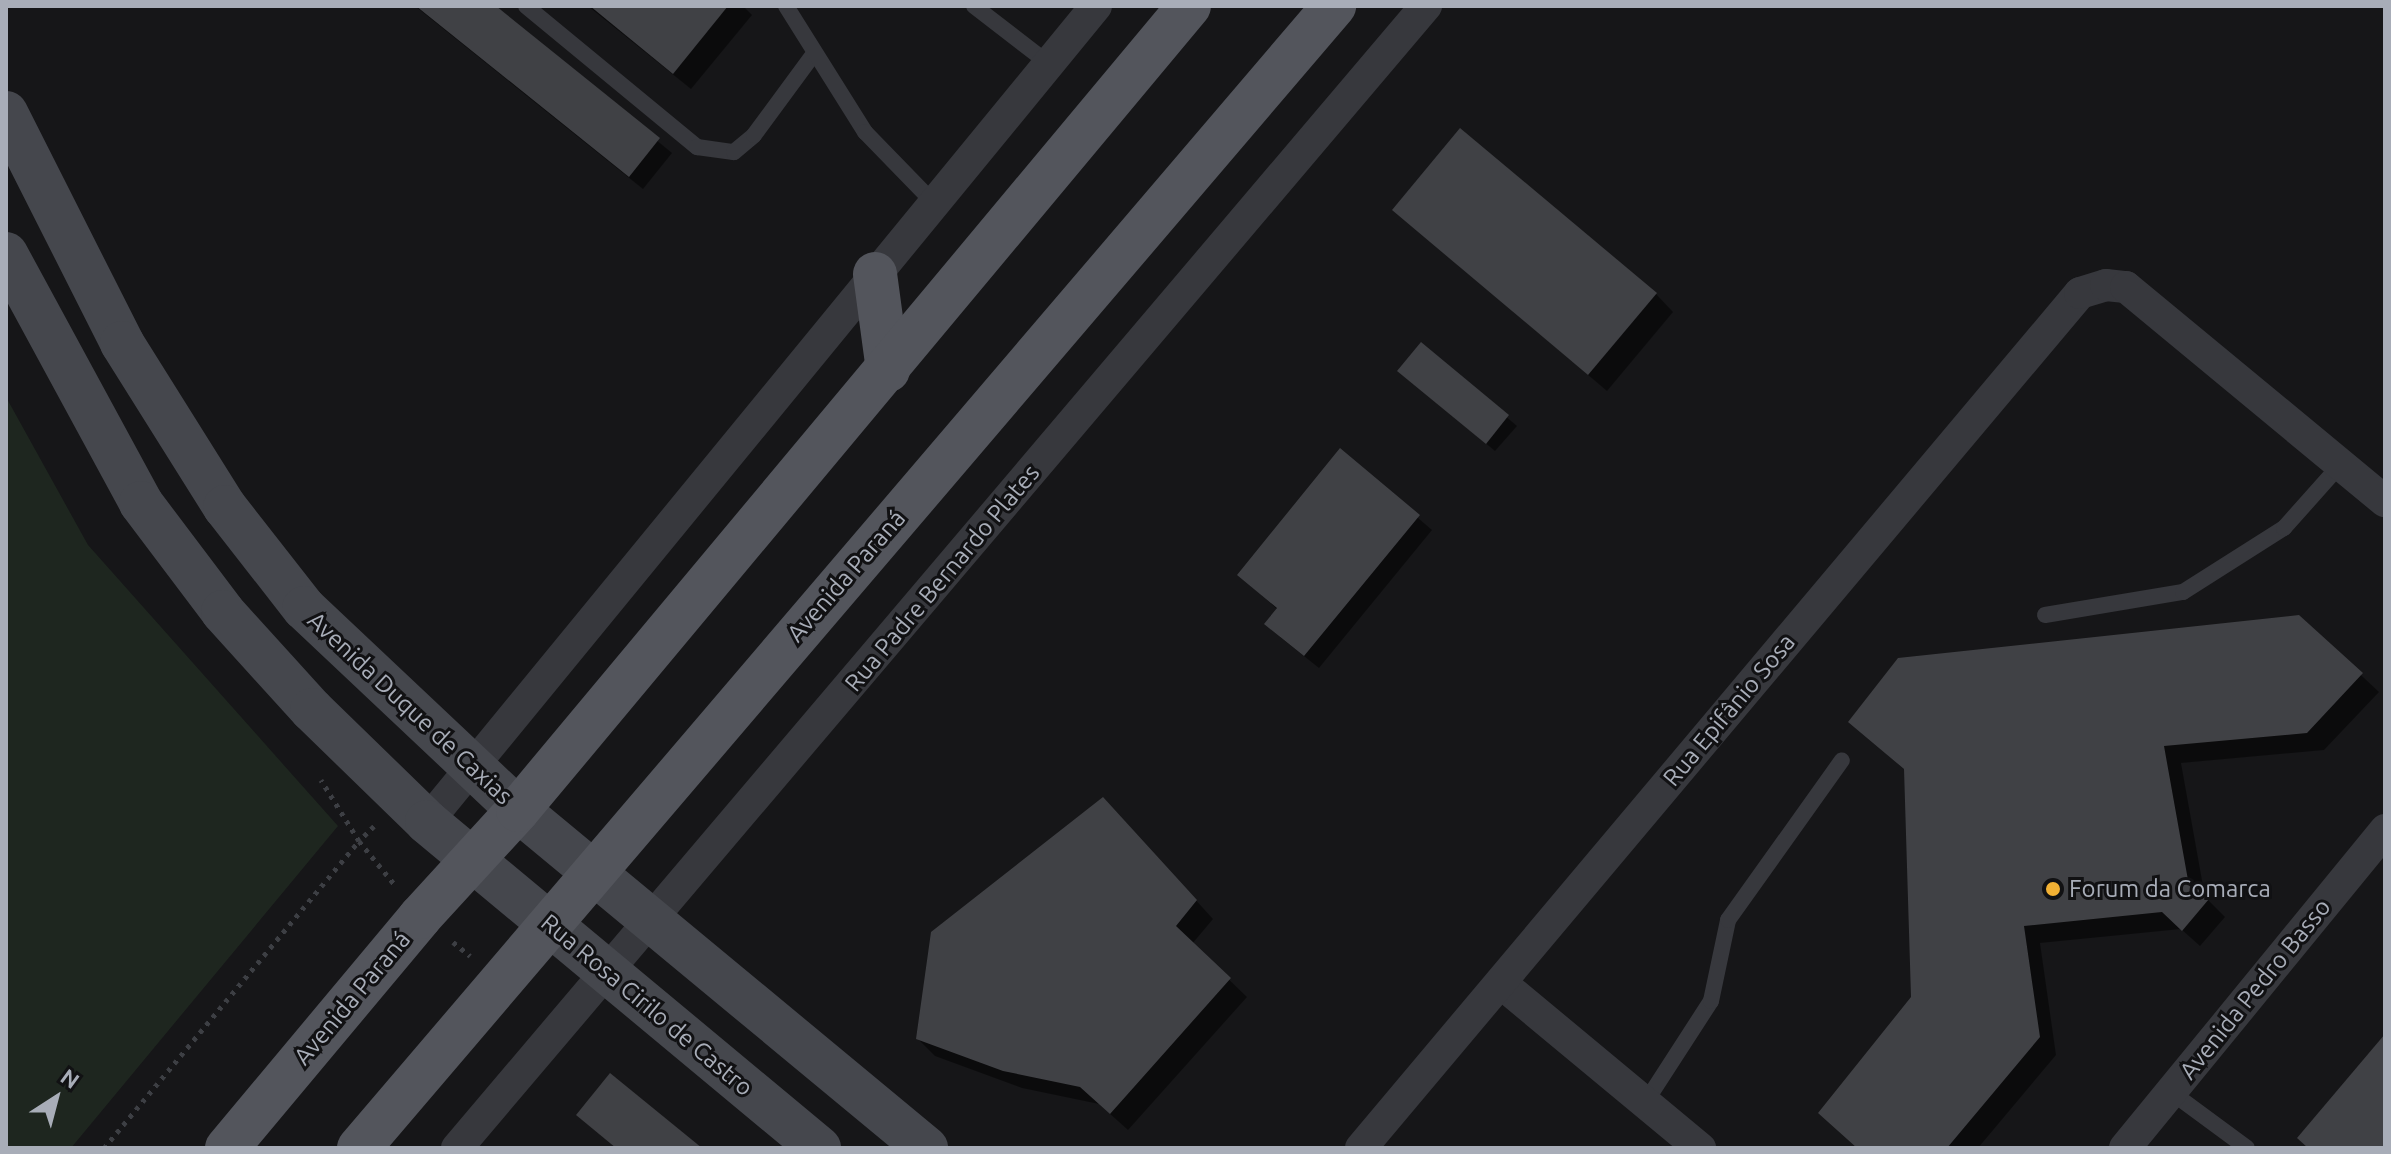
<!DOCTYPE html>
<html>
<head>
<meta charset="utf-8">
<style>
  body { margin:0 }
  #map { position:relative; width:2391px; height:1154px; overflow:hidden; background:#161618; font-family:Ubuntu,sans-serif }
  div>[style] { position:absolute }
  .green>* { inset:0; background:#1e261f }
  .shadow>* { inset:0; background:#0007 }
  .building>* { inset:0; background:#404145 }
  .path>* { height:5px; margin-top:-2.5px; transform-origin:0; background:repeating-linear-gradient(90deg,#3d3f44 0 4px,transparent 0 10px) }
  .lane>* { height:16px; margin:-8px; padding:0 8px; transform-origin:8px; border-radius:8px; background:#37383d }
  .street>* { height:32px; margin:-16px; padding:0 16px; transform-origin:16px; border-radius:16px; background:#37383d }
  .secondary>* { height:44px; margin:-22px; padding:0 22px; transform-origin:22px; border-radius:22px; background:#45474d }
  .primary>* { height:44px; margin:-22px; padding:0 22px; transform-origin:22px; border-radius:22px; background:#53555c }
  .dots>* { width:22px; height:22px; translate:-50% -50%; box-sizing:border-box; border:4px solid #111113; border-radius:50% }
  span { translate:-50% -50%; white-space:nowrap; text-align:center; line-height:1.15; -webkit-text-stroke:6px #111113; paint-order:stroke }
  .street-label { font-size:24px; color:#a8adb8 }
  .poi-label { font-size:24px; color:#a8adb8 }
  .left { translate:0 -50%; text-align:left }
  .frame { position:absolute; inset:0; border:8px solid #a8adb8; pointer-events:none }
  .north { position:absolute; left:16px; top:1058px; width:80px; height:80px; -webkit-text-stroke:6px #111113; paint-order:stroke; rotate:36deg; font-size:22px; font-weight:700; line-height:32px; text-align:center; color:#a8adb8 }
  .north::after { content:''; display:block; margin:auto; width:28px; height:36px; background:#a8adb8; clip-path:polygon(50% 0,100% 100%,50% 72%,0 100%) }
</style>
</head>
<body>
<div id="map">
  <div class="green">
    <div style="clip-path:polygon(6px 397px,88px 545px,338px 826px,71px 1148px,6px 1148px)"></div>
  </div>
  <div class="shadow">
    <div style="clip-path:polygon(415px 6px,493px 6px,672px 153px,643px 189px)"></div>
    <div style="clip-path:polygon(588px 6px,743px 6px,752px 15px,691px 89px)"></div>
    <div style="clip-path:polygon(1394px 210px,1656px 294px,1673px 312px,1607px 391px)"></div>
    <div style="clip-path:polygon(1421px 344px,1517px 426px,1495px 451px,1409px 379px)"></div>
    <div style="clip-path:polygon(1340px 451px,1432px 530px,1319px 668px,1280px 637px,1278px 610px,1239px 575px)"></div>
    <div style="clip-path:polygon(2299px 617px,2379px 692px,2324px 750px,2181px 763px,2205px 897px,2225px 917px,2200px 946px,2181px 929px,2040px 943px,2056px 1055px,1978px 1148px,1858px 1148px,1913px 998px,1906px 771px,1851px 722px)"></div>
    <div style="clip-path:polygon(1120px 817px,1213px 919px,1192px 944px,1247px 997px,1128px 1130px,1099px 1104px,1022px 1088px,935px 1056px,918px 1039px)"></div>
  </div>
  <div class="building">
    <div style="clip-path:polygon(416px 6px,496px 6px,660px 138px,629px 177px)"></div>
    <div style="clip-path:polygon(590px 6px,728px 6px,673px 74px)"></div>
    <div style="clip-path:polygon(1460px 128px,1657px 293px,1588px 375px,1392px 210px)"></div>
    <div style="clip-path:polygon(1421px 342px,1509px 415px,1486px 444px,1397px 371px)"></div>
    <div style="clip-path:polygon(1340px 448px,1420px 515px,1304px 656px,1264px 624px,1277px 608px,1237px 575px)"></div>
    <div style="clip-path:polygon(2299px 615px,2363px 673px,2307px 733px,2164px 746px,2188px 880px,2209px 899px,2182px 931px,2162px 912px,2024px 926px,2040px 1037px,1947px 1148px,1857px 1148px,1818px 1113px,1911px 997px,1904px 769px,1848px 722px,1898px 658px)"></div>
    <div style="clip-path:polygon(1103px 797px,1197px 900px,1176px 926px,1231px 978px,1110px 1114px,1080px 1087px,1003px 1071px,916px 1039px,931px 932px)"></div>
    <div style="clip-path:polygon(2385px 1034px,2385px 1148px,2308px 1148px,2297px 1138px)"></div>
    <div style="clip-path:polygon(610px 1073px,702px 1148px,616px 1148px,576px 1115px)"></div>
  </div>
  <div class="path">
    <div style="left:374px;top:826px;width:21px;rotate:135deg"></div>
    <div style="left:359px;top:841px;width:57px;rotate:50.7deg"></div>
    <div style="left:453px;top:942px;width:22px;rotate:39deg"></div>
    <div style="left:104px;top:1148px;width:399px;rotate:-50.3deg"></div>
    <div style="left:359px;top:841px;width:72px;rotate:-121.9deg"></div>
  </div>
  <div class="lane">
    <div style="left:526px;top:6px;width:222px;rotate:39.5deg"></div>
    <div style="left:697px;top:147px;width:37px;rotate:8deg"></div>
    <div style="left:734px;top:152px;width:26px;rotate:-40deg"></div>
    <div style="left:754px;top:135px;width:99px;rotate:-53.6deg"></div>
    <div style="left:786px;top:6px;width:149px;rotate:57.9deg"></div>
    <div style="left:865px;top:132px;width:99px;rotate:45.8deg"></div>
    <div style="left:974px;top:6px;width:93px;rotate:37.6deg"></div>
    <div style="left:2045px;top:615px;width:140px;rotate:-9.5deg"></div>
    <div style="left:2183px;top:592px;width:120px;rotate:-32.4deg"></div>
    <div style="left:2284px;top:528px;width:86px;rotate:-48.3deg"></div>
    <div style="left:2171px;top:1092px;width:94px;rotate:36.4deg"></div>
    <div style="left:1645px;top:1103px;width:121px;rotate:-57.1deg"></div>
    <div style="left:1711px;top:1001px;width:83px;rotate:-78.1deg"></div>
    <div style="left:1728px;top:920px;width:196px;rotate:-54.5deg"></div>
  </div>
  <div class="street">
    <div style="left:427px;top:822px;width:1055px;rotate:-50.65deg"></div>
    <div style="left:1501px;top:983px;width:259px;rotate:39.7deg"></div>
    <div style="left:457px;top:1148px;width:1498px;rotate:-49.69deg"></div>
    <div style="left:1361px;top:1148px;width:1117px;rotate:-49.94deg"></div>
    <div style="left:2080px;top:293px;width:27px;rotate:-17deg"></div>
    <div style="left:2106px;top:285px;width:20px;rotate:6deg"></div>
    <div style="left:2126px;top:287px;width:336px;rotate:39.6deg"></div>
    <div style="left:2125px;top:1148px;width:411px;rotate:-50.7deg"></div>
  </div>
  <div class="secondary">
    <div style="left:6px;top:113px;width:258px;rotate:63.2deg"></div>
    <div style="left:122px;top:343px;width:194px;rotate:57.9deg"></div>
    <div style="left:225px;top:507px;width:128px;rotate:52deg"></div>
    <div style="left:304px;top:608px;width:294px;rotate:43.3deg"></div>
    <div style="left:518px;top:810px;width:530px;rotate:39.64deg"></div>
    <div style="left:6px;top:254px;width:283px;rotate:61.5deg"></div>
    <div style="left:141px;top:503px;width:136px;rotate:53deg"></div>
    <div style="left:223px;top:612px;width:132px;rotate:47.8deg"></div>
    <div style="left:312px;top:710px;width:161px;rotate:44.2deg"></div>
    <div style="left:427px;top:822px;width:510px;rotate:39.75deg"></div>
  </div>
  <div class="primary">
    <div style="left:875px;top:274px;width:97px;rotate:82.3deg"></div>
    <div style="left:227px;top:1148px;width:301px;rotate:-50.1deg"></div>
    <div style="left:420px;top:917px;width:145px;rotate:-47.5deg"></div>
    <div style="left:518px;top:810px;width:1047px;rotate:-50.15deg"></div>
    <div style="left:359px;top:1148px;width:1502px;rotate:-49.51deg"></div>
  </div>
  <div class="dots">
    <div style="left:2053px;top:889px;background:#f2b134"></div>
  </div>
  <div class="street-label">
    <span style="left:846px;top:576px;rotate:-49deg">Avenida Paraná</span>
    <span style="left:942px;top:578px;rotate:-50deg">Rua Padre Bernardo Plates</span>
    <span style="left:410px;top:708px;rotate:43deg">Avenida Duque de Caxias</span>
    <span style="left:1729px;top:710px;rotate:-50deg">Rua Epifânio Sosa</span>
    <span style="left:2255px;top:989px;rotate:-51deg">Avenida Pedro Basso</span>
    <span style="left:352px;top:998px;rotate:-50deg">Avenida Paraná</span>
    <span style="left:647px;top:1005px;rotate:40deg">Rua Rosa Cirilo de Castro</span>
  </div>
  <div class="poi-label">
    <span class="left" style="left:2069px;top:889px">Forum da Comarca</span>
  </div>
  <div class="frame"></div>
  <div class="north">N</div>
</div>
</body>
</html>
